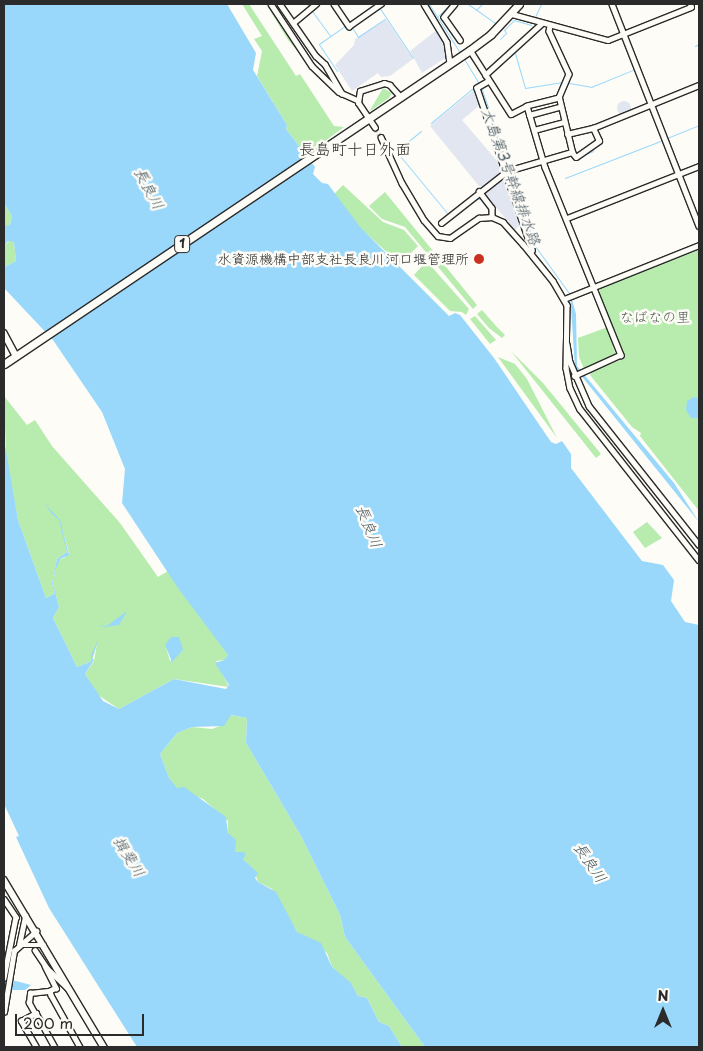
<!DOCTYPE html>
<html>
<head>
<meta charset="utf-8">
<style>
  body { margin:0 }
  #map { position:relative; width:703px; height:1051px; overflow:hidden; background:#fdfcf7; font-family:"Playpen Sans","Klee One",sans-serif }
  div>[style] { position:absolute }
  .built>* { inset:0; background:#e2e6f1 }
  .round { border-radius:50% }
  .green>* { inset:0; background:#b7ecae }
  .water>* { inset:0; background:#99d8fb }
  .stream>* { height:1px; margin:-0.5px; padding:0 0.5px; transform-origin:0.5px; border-radius:0.5px; background:#99d8fb }
  .minor-tunnel>* { height:4.5px; margin-top:-2.25px; transform-origin:0; background:repeating-linear-gradient(90deg,#d3d2ce 0 4.5px,transparent 0 6.5px) }
  .roads { filter:drop-shadow(1px 0 #2b2b2b) drop-shadow(-1px 0 #2b2b2b) drop-shadow(0 1px #2b2b2b) drop-shadow(0 -1px #2b2b2b) }
  .minor>* { height:4.5px; margin:-2.25px; padding:0 2.25px; transform-origin:2.25px; border-radius:2.25px; background:#fdfcf7 }
  .major>* { height:5.5px; margin:-2.75px; padding:0 2.75px; transform-origin:2.75px; border-radius:2.75px; background:#fdfcf7 }
  .highway>* { height:7px; margin:-3.5px; padding:0 3.5px; transform-origin:3.5px; border-radius:3.5px; background:#fdfcf7 }
  .dots>* { width:14px; height:14px; translate:-50% -50%; box-sizing:border-box; border:2px solid #fdfcf7; border-radius:50% }
  span { translate:-50% -50%; white-space:nowrap; text-align:center; line-height:1.15; -webkit-text-stroke:5px #fdfcf7; paint-order:stroke }
  .shield-label span { padding:1px 4px; background:#fdfcf7; border:1px solid; border-radius:4px; -webkit-text-stroke-width:0 }
  .shield-label { font-size:12px; color:#2b2b2b; font-weight:700 }
  .poi-label { font-size:14px; color:#2b2b2b }
  .right { translate:-100% -50%; text-align:right }
  .park-label { font-size:14px; color:#4e5b4c }
  .water-label { font-size:15px; color:#46565f; font-style:italic }
  .quarter-label { font-size:16px; color:#2b2b2b }
  .frame { position:absolute; inset:0; border:5px solid #2b2b2b; pointer-events:none }
  .north { position:absolute; left:638px; top:986px; width:50px; height:50px; -webkit-text-stroke:4px #fdfcf7; paint-order:stroke; rotate:0deg; font-size:14px; font-weight:700; line-height:20px; text-align:center; color:#2b2b2b }
  .north::after { content:''; display:block; margin:auto; width:18px; height:22px; background:#2b2b2b; clip-path:polygon(50% 0,100% 100%,50% 72%,0 100%) }
  .scale { position:absolute; left:15px; top:1014px; width:129px; height:22px; box-sizing:border-box; border:2px solid #2b2b2b; border-top:0; padding-left:6px; font-size:15px; line-height:18px; white-space:nowrap; color:#2b2b2b; -webkit-text-stroke:4px #fdfcf7; paint-order:stroke }
</style>
</head>
<body>
<div id="map">
  <div class="built">
    <div style="clip-path:polygon(386px 19px,413px 59px,390px 76px,381px 77px,378px 73px,352px 91px,335px 65px,354px 45px,355px 39px)"></div>
    <div style="clip-path:polygon(438px 29px,446px 42px,447px 57px,422px 73px,410px 51px)"></div>
    <div style="clip-path:polygon(475px 89px,481px 104px,462px 120px,504px 169px,483px 187px,479px 186px,430px 126px)"></div>
    <div class="round" style="left:617px;top:101px;width:14px;height:14px"></div>
    <div style="clip-path:polygon(504px 175px,522px 223px,515px 230px,484px 193px)"></div>
  </div>
  <div class="green">
    <div style="clip-path:polygon(242px 4px,249px 4px,296px 76px,300px 74px,334px 126px,344px 127px,306px 155px,286px 129px,287px 125px,257px 76px,262px 51px,254px 39px,262px 36px)"></div>
    <div style="clip-path:polygon(266px 4px,269px 4px,301px 55px,288px 40px)"></div>
    <div style="clip-path:polygon(383px 88px,392px 93px,389px 98px,369px 112px)"></div>
    <div style="clip-path:polygon(343px 185px,383px 222px,404px 230px,418px 246px,400px 264px,359px 227px,334px 194px)"></div>
    <div style="clip-path:polygon(385px 192px,477px 305px,473px 309px,405px 227px,382px 219px,369px 206px)"></div>
    <div style="clip-path:polygon(4px 203px,12px 216px,10px 225px,5px 227px)"></div>
    <div style="clip-path:polygon(10px 240px,14px 242px,16px 261px,4px 267px,4px 246px)"></div>
    <div style="clip-path:polygon(699px 250px,699px 511px,640px 436px,641px 433px,632px 427px,590px 375px,591px 372px,623px 359px,599px 295px,600px 288px)"></div>
    <div style="clip-path:polygon(430px 265px,469px 309px,466px 315px,462px 312px,450px 311px,414px 275px,422px 266px)"></div>
    <div style="clip-path:polygon(482px 310px,496px 326px,505px 335px,502px 338px,489px 328px,477px 314px)"></div>
    <div style="clip-path:polygon(475px 316px,496px 340px,490px 344px,470px 319px)"></div>
    <div style="clip-path:polygon(608px 327px,616px 357px,584px 369px,579px 357px,578px 338px)"></div>
    <div style="clip-path:polygon(511px 351px,543px 383px,601px 454px,596px 458px)"></div>
    <div style="clip-path:polygon(498px 357px,515px 364px,527px 379px,557px 438px)"></div>
    <div style="clip-path:polygon(evenodd,4px 396px,27px 425px,35px 420px,52px 446px,120px 523px,158px 577px,168px 571px,173px 576px,228px 655px,224px 660px,216px 661px,229px 687px,174px 679px,119px 709px,98px 695px,85px 674px,94px 661px,97px 644px,92px 661px,77px 667px,53px 618px,59px 607px,53px 584px,55px 572px,59px 559px,64px 558px,69px 553px,62px 528px,67px 552px,57px 559px,52px 583px,54px 594px,46px 598px,18px 520px,6px 456px,4px 396px,171px 637px,182px 651px,170px 661px,166px 647px,171px 637px)"></div>
    <div style="clip-path:polygon(647px 522px,662px 538px,645px 548px,633px 532px)"></div>
    <div style="clip-path:polygon(230px 715px,247px 718px,246px 743px,301px 836px,340px 915px,345px 937px,425px 1047px,402px 1047px,389px 1026px,379px 1022px,367px 998px,358px 996px,352px 985px,332px 967px,327px 953px,297px 932px,272px 889px,258px 882px,254px 870px,242px 858px,246px 855px,244px 853px,235px 852px,228px 833px,228px 821px,203px 799px,177px 789px,169px 778px,160px 754px,177px 733px,192px 727px,212px 729px,225px 724px)"></div>
  </div>
  <div class="water">
    <div style="clip-path:polygon(4px 4px,227px 4px,256px 53px,253px 70px,287px 125px,286px 129px,315px 167px,313px 174px,322px 183px,328px 184px,360px 227px,449px 316px,455px 313px,460px 315px,494px 358px,551px 442px,556px 444px,562px 441px,571px 454px,571px 468px,642px 561px,663px 565px,674px 580px,671px 601px,685px 622px,699px 625px,699px 1047px,425px 1047px,345px 937px,340px 915px,301px 836px,246px 743px,247px 718px,231px 715px,224px 726px,192px 727px,177px 733px,160px 754px,169px 778px,177px 788px,184px 787px,226px 817px,228px 833px,236px 840px,235px 852px,244px 852px,246px 855px,243px 859px,258px 873px,255px 878px,258px 882px,276px 892px,297px 932px,321px 943px,332px 967px,351px 983px,358px 996px,367px 998px,379px 1022px,389px 1026px,402px 1047px,137px 1047px,49px 908px,16px 837px,19px 836px,4px 804px,4px 439px,18px 520px,46px 598px,54px 594px,52px 583px,57px 559px,67px 552px,59px 520px,52px 514px,44px 503px,60px 520px,69px 555px,60px 559px,55px 572px,53px 584px,59px 607px,53px 618px,77px 667px,92px 661px,91px 655px,99px 638px,92px 658px,94px 660px,85px 674px,103px 701px,119px 709px,174px 679px,226px 689px,229px 685px,215px 663px,224px 660px,228px 655px,178px 588px,122px 503px,125px 469px,102px 412px,53px 340px,4px 288px,4px 267px,16px 261px,14px 242px,8px 241px,4px 246px,4px 226px,10px 225px,12px 216px,4px 203px)"></div>
    <div style="clip-path:polygon(570px 292px,576px 314px,577px 366px,674px 483px,699px 522px,575px 368px)"></div>
    <div style="clip-path:polygon(694px 397px,699px 398px,699px 418px,691px 418px,686px 410px,687px 401px)"></div>
    <div style="clip-path:polygon(127px 611px,119px 625px,105px 627px,99px 625px,107px 626px)"></div>
    <div style="clip-path:polygon(171px 637px,179px 637px,183px 650px,172px 662px,165px 645px)"></div>
    <div style="clip-path:polygon(4px 981px,16px 981px,31px 985px,25px 990px,12px 990px,4px 988px)"></div>
  </div>
  <div class="stream">
    <div style="left:307px;top:4px;width:4px;rotate:56deg"></div>
    <div style="left:429px;top:4px;width:59px;rotate:57.4deg"></div>
    <div style="left:468px;top:4px;width:33px;rotate:35deg"></div>
    <div style="left:379px;top:7px;width:61px;rotate:56.3deg"></div>
    <div style="left:476px;top:10px;width:8px;rotate:-45deg"></div>
    <div style="left:312px;top:11px;width:31px;rotate:54deg"></div>
    <div style="left:438px;top:16px;width:17px;rotate:-45deg"></div>
    <div style="left:534px;top:19px;width:17px;rotate:-65deg"></div>
    <div style="left:350px;top:22px;width:31px;rotate:-36deg"></div>
    <div style="left:352px;top:27px;width:12px;rotate:59deg"></div>
    <div style="left:358px;top:37px;width:32px;rotate:-34deg"></div>
    <div style="left:504px;top:30px;width:14px;rotate:-45deg"></div>
    <div style="left:514px;top:20px;width:18px;rotate:16deg"></div>
    <div style="left:500px;top:39px;width:8px;rotate:-45deg"></div>
    <div style="left:506px;top:33px;width:4px;rotate:-117deg"></div>
    <div style="left:695px;top:46px;width:4px;rotate:-27deg"></div>
    <div style="left:515px;top:53px;width:36px;rotate:74deg"></div>
    <div style="left:525px;top:88px;width:38px;rotate:-9deg"></div>
    <div style="left:463px;top:57px;width:31px;rotate:59deg"></div>
    <div style="left:337px;top:71px;width:32px;rotate:-124deg"></div>
    <div style="left:319px;top:44px;width:33px;rotate:-35deg"></div>
    <div style="left:569px;top:83px;width:22px;rotate:10deg"></div>
    <div style="left:591px;top:87px;width:48px;rotate:-22.2deg"></div>
    <div style="left:481px;top:87px;width:86px;rotate:70.9deg"></div>
    <div style="left:431px;top:123px;width:55px;rotate:-39.8deg"></div>
    <div style="left:421px;top:131px;width:32px;rotate:141deg"></div>
    <div style="left:396px;top:151px;width:82px;rotate:50.5deg"></div>
    <div style="left:667px;top:138px;width:35px;rotate:-22deg"></div>
    <div style="left:574px;top:158px;width:20px;rotate:-20deg"></div>
    <div style="left:593px;top:151px;width:4px;rotate:-104deg"></div>
    <div style="left:546px;top:162px;width:28px;rotate:-15deg"></div>
    <div style="left:511px;top:172px;width:78px;rotate:72deg"></div>
    <div style="left:535px;top:246px;width:58px;rotate:54.1deg"></div>
    <div style="left:565px;top:178px;width:105px;rotate:-21.2deg"></div>
    <div style="left:474px;top:199px;width:6px"></div>
    <div style="left:480px;top:199px;width:11px;rotate:49deg"></div>
    <div style="left:506px;top:231px;width:9px;rotate:49deg"></div>
  </div>
  <div class="minor-tunnel">
    <div style="left:375px;top:128px;width:11px;rotate:56deg"></div>
  </div>
  <div class="roads">
    <div class="minor">
      <div style="left:271px;top:4px;width:74px;rotate:56.5deg"></div>
      <div style="left:312px;top:66px;width:37px;rotate:44deg"></div>
      <div style="left:339px;top:92px;width:20px;rotate:24deg"></div>
      <div style="left:280px;top:4px;width:63px;rotate:55.3deg"></div>
      <div style="left:316px;top:56px;width:12px;rotate:42deg"></div>
      <div style="left:325px;top:64px;width:34px;rotate:60deg"></div>
      <div style="left:334px;top:4px;width:27px;rotate:56deg"></div>
      <div style="left:349px;top:26px;width:39px;rotate:-35deg"></div>
      <div style="left:424px;top:4px;width:44px;rotate:58.8deg"></div>
      <div style="left:447px;top:42px;width:21px;rotate:82deg"></div>
      <div style="left:455px;top:4px;width:17px;rotate:130deg"></div>
      <div style="left:444px;top:17px;width:28px;rotate:55deg"></div>
      <div style="left:612px;top:4px;width:238px;rotate:68.6deg"></div>
      <div style="left:512px;top:14px;width:99px;rotate:15.2deg"></div>
      <div style="left:608px;top:40px;width:89px;rotate:-21.7deg"></div>
      <div style="left:691px;top:7px;width:3px;rotate:-108deg"></div>
      <div style="left:293px;top:23px;width:30px;rotate:-40deg"></div>
      <div style="left:550px;top:26px;width:5px;rotate:101deg"></div>
      <div style="left:549px;top:31px;width:47px;rotate:65.1deg"></div>
      <div style="left:569px;top:74px;width:26px;rotate:113deg"></div>
      <div style="left:559px;top:98px;width:33px;rotate:166deg"></div>
      <div style="left:527px;top:106px;width:64px;rotate:73.6deg"></div>
      <div style="left:545px;top:167px;width:203px;rotate:68deg"></div>
      <div style="left:621px;top:355px;width:51px;rotate:155.5deg"></div>
      <div style="left:470px;top:50px;width:76px;rotate:57.4deg"></div>
      <div style="left:511px;top:114px;width:18px;rotate:-27deg"></div>
      <div style="left:485px;top:75px;width:76px;rotate:-42.3deg"></div>
      <div style="left:489px;top:81px;width:14px;rotate:150deg"></div>
      <div style="left:477px;top:88px;width:171px;rotate:71.2deg"></div>
      <div style="left:532px;top:250px;width:3px;rotate:108deg"></div>
      <div style="left:529px;top:115px;width:31px;rotate:-15deg"></div>
      <div style="left:375px;top:128px;width:30px;rotate:-124deg"></div>
      <div style="left:358px;top:103px;width:12px;rotate:-81deg"></div>
      <div style="left:360px;top:91px;width:25px;rotate:-18deg"></div>
      <div style="left:384px;top:83px;width:6px;rotate:18deg"></div>
      <div style="left:390px;top:85px;width:15px;rotate:48deg"></div>
      <div style="left:534px;top:130px;width:30px;rotate:-15deg"></div>
      <div style="left:567px;top:134px;width:27px;rotate:-13deg"></div>
      <div style="left:593px;top:128px;width:114px;rotate:-22.1deg"></div>
      <div style="left:381px;top:137px;width:51px;rotate:65.5deg"></div>
      <div style="left:402px;top:183px;width:43px;rotate:59.3deg"></div>
      <div style="left:424px;top:220px;width:21px;rotate:49deg"></div>
      <div style="left:438px;top:236px;width:12px;rotate:9deg"></div>
      <div style="left:450px;top:238px;width:35px;rotate:-35deg"></div>
      <div style="left:479px;top:218px;width:13px;rotate:-4deg"></div>
      <div style="left:572px;top:152px;width:6px;rotate:51deg"></div>
      <div style="left:576px;top:157px;width:28px;rotate:-35deg"></div>
      <div style="left:599px;top:141px;width:14px;rotate:-115deg"></div>
      <div style="left:479px;top:191px;width:21px;rotate:53deg"></div>
      <div style="left:492px;top:208px;width:9px;rotate:90deg"></div>
      <div style="left:492px;top:217px;width:12px;rotate:24deg"></div>
      <div style="left:503px;top:222px;width:30px;rotate:48deg"></div>
      <div style="left:523px;top:244px;width:48px;rotate:51deg"></div>
      <div style="left:553px;top:281px;width:28px;rotate:60deg"></div>
      <div style="left:567px;top:305px;width:63px;rotate:90.9deg"></div>
      <div style="left:566px;top:368px;width:20px;rotate:79deg"></div>
      <div style="left:570px;top:388px;width:23px;rotate:65deg"></div>
      <div style="left:580px;top:409px;width:192px;rotate:51.8deg"></div>
      <div style="left:567px;top:218px;width:142px;rotate:-21.5deg"></div>
      <div style="left:441px;top:223px;width:84px;rotate:-38.2deg"></div>
      <div style="left:507px;top:171px;width:68px;rotate:-16.3deg"></div>
      <div style="left:572px;top:152px;width:56px;rotate:-103.5deg"></div>
      <div style="left:564px;top:299px;width:145px;rotate:-21.8deg"></div>
      <div style="left:567px;top:344px;width:18px;rotate:81deg"></div>
      <div style="left:570px;top:362px;width:48px;rotate:66.6deg"></div>
      <div style="left:589px;top:406px;width:177px;rotate:51.6deg"></div>
      <div style="left:4px;top:899px;width:22px;rotate:56deg"></div>
      <div style="left:16px;top:917px;width:62px;rotate:101.1deg"></div>
      <div style="left:19px;top:945px;width:30px;rotate:-78deg"></div>
      <div style="left:20px;top:945px;width:24px"></div>
      <div style="left:35px;top:950px;width:22px;rotate:56deg"></div>
      <div style="left:47px;top:968px;width:29px;rotate:44deg"></div>
      <div style="left:45px;top:966px;width:25px;rotate:63deg"></div>
      <div style="left:56px;top:988px;width:7px;rotate:153deg"></div>
      <div style="left:50px;top:991px;width:4px;rotate:76deg"></div>
      <div style="left:51px;top:995px;width:60px;rotate:60.9deg"></div>
      <div style="left:4px;top:1012px;width:62px;rotate:-80.7deg"></div>
      <div style="left:14px;top:951px;width:30px;rotate:-42deg"></div>
      <div style="left:35px;top:1014px;width:13px;rotate:-119deg"></div>
      <div style="left:29px;top:1003px;width:10px;rotate:-84deg"></div>
      <div style="left:30px;top:993px;width:20px;rotate:-6deg"></div>
      <div style="left:36px;top:1047px;width:30px;rotate:-120deg"></div>
      <div style="left:21px;top:1021px;width:17px;rotate:-28deg"></div>
      <div style="left:36px;top:1013px;width:39px;rotate:61deg"></div>
    </div>
    <div class="major">
      <div style="left:4px;top:333px;width:26px;rotate:62deg"></div>
      <div style="left:4px;top:880px;width:195px;rotate:59.1deg"></div>
    </div>
    <div class="highway">
      <div style="left:4px;top:364px;width:562px;rotate:-33.97deg"></div>
      <div style="left:470px;top:50px;width:26px;rotate:-37deg"></div>
      <div style="left:491px;top:34px;width:41px;rotate:-47deg"></div>
    </div>
  </div>
  <div class="dots">
    <div style="left:479px;top:259px;background:#c8321e"></div>
  </div>
  <div class="shield-label">
    <span style="left:182px;top:244px">1</span>
  </div>
  <div class="poi-label">
    <span class="right" style="left:469px;top:259px">水資源機構中部支社長良川河口堰管理所</span>
  </div>
  <div class="park-label">
    <span style="left:655px;top:317px">なばなの里</span>
  </div>
  <div class="water-label">
    <span style="left:512px;top:176px;rotate:70deg">大島第3号幹線排水路</span>
    <span style="left:150px;top:188px;rotate:62deg">長良川</span>
    <span style="left:370px;top:526px;rotate:68deg">長良川</span>
    <span style="left:130px;top:856px;rotate:58deg">揖斐川</span>
    <span style="left:591px;top:862px;rotate:56deg">長良川</span>
  </div>
  <div class="quarter-label">
    <span style="left:355px;top:148px">長島町十日外面</span>
  </div>
  <div class="frame"></div>
  <div class="north">N</div>
  <div class="scale">200 m</div>
</div>
</body>
</html>
